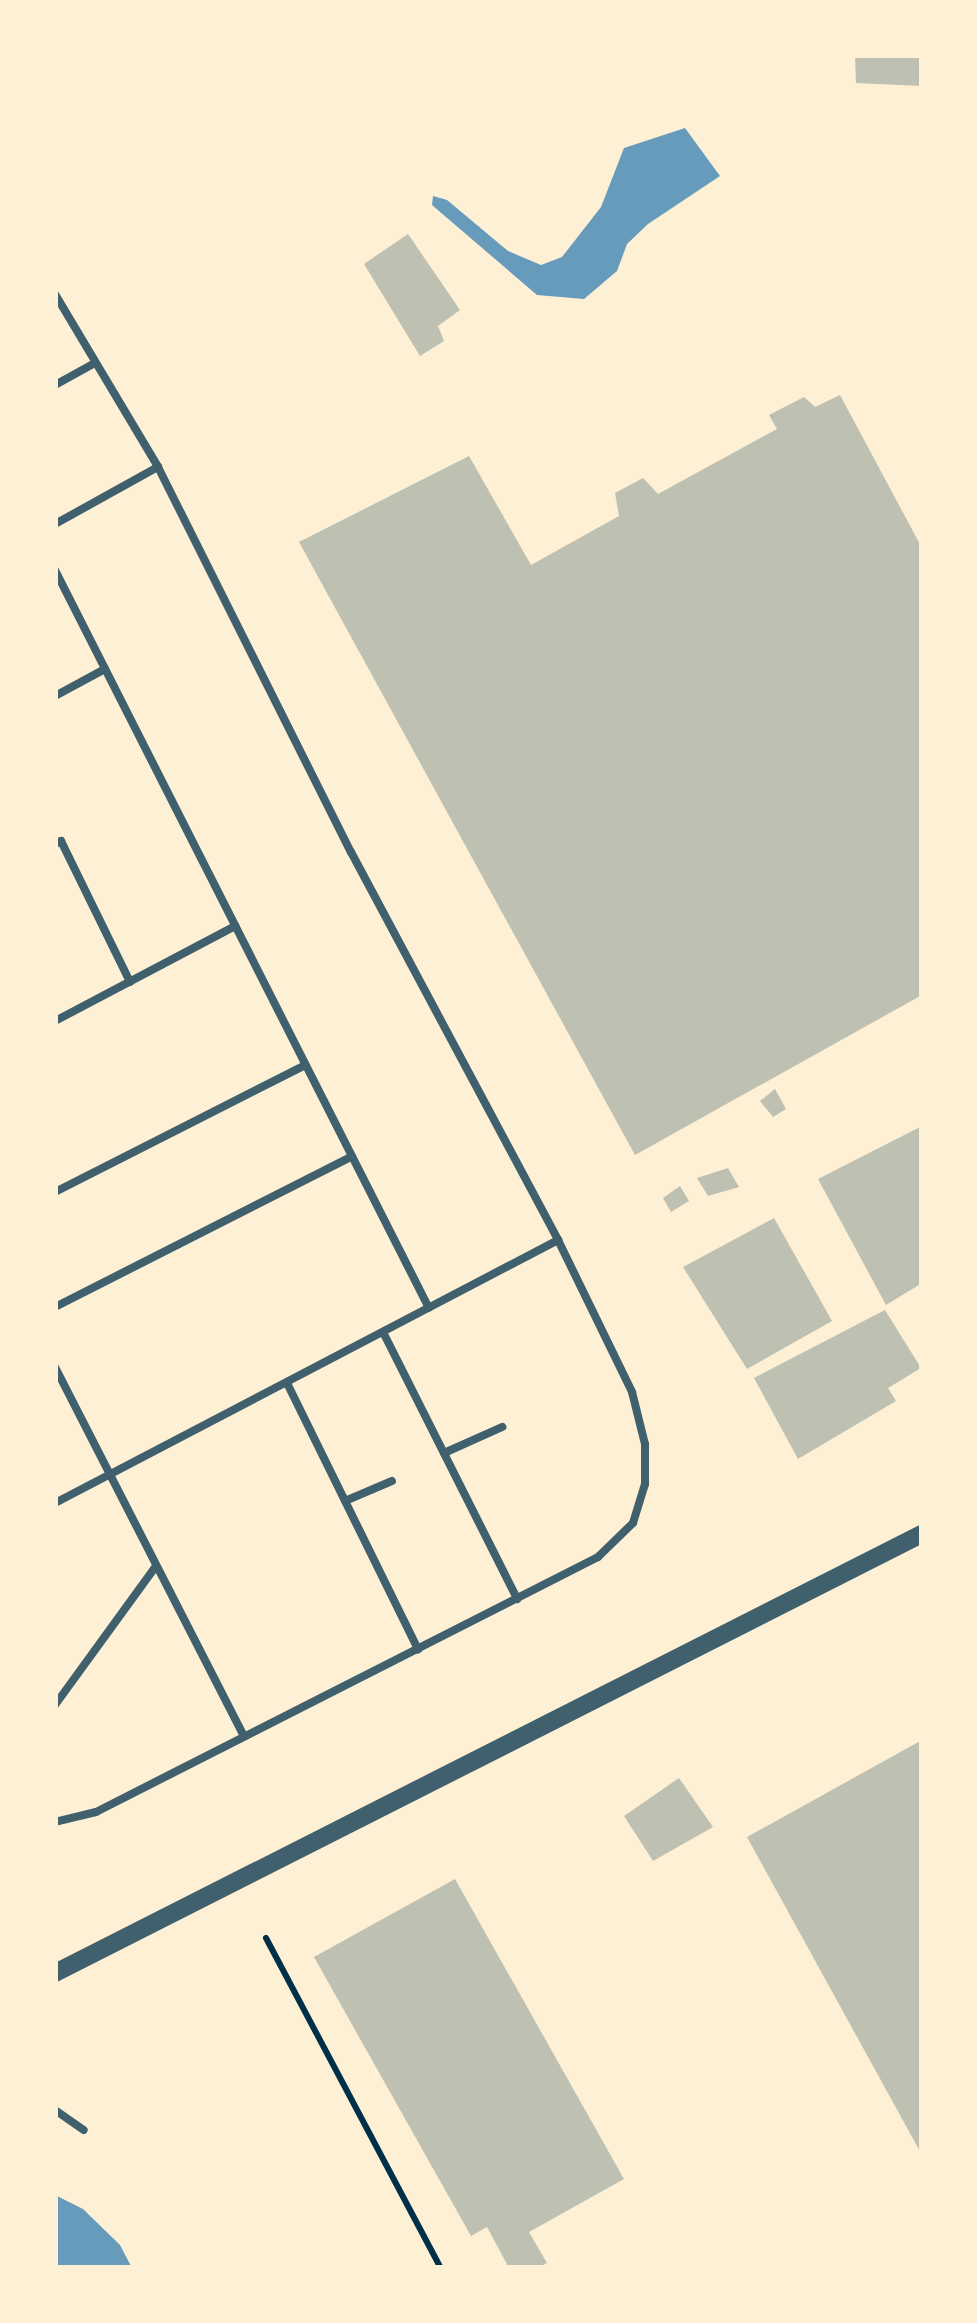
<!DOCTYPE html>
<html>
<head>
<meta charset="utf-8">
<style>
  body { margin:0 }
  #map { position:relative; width:977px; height:2323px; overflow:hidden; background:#fdf0d5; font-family:"IBM Plex Sans",sans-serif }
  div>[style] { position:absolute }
  .water>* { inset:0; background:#669bbc }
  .building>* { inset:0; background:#bec0b2 }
  .path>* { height:6px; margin:-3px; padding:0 3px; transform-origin:3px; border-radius:3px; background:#003049 }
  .service>* { height:8px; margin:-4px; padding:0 4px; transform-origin:4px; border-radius:4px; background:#3f606c }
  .tertiary>* { height:18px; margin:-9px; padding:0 9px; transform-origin:9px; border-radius:9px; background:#3f606c }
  span { translate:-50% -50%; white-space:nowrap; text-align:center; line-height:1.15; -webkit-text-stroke:9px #fdf0d5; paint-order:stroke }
  .frame { position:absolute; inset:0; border:58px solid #fdf0d5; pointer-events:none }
</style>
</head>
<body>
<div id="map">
  <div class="water">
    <div style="clip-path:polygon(685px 128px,720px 176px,648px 224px,627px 244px,617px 271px,584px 299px,537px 295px,432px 205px,433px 196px,447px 200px,508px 251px,541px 265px,562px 257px,601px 207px,624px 148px)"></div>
    <div style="clip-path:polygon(55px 2195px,83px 2209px,120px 2245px,132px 2268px,55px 2268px)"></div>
  </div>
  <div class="building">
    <div style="clip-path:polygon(855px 55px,922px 55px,922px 86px,856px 83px)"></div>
    <div style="clip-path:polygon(408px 234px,460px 310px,438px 326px,444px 341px,420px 356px,364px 264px)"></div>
    <div style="clip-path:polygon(840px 395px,922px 548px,922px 995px,635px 1155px,299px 542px,469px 456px,531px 565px,619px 516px,615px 493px,643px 478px,658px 494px,777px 429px,769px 415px,804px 397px,815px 407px)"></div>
    <div style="clip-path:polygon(775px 1089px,786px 1109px,773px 1117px,760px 1101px)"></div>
    <div style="clip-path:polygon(922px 1126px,922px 1283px,886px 1305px,818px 1179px)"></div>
    <div style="clip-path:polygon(728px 1168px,739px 1187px,708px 1196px,697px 1178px)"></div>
    <div style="clip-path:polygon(680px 1186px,689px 1201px,671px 1212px,663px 1198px)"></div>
    <div style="clip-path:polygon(774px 1218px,832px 1321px,747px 1369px,683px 1267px)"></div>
    <div style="clip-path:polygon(885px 1310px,921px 1368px,888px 1388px,896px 1401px,798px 1459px,754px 1378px)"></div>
    <div style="clip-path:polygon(922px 1740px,922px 2155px,747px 1837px)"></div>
    <div style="clip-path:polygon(679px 1778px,713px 1827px,653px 1861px,624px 1816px)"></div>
    <div style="clip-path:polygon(455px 1879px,624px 2179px,529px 2232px,547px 2263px,537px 2268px,509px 2268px,487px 2227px,471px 2236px,314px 1957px)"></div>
  </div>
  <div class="path">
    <div style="left:266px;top:1938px;width:374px;rotate:62.1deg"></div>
  </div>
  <div class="service">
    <div style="left:55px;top:294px;width:201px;rotate:59.2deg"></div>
    <div style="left:158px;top:467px;width:431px;rotate:63.4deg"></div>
    <div style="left:351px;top:852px;width:440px;rotate:61.9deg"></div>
    <div style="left:558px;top:1240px;width:169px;rotate:64deg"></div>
    <div style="left:632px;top:1392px;width:54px;rotate:76deg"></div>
    <div style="left:645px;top:1444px;width:40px;rotate:90deg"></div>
    <div style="left:645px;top:1484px;width:41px;rotate:107.1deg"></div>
    <div style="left:633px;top:1523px;width:49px;rotate:135.8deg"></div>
    <div style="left:598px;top:1557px;width:563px;rotate:153.07deg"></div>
    <div style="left:96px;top:1812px;width:42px;rotate:166.3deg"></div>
    <div style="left:55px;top:385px;width:46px;rotate:-28.8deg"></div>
    <div style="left:55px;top:524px;width:118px;rotate:-29deg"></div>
    <div style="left:55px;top:570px;width:827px;rotate:63.13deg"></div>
    <div style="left:55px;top:696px;width:57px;rotate:-28.4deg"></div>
    <div style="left:55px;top:844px;width:7px;rotate:-27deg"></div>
    <div style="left:61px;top:841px;width:157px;rotate:63.9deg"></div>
    <div style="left:55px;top:1021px;width:204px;rotate:-27.8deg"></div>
    <div style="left:55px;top:1192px;width:280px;rotate:-26.9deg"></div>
    <div style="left:55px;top:1307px;width:333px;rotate:-26.9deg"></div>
    <div style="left:383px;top:1332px;width:299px;rotate:63.3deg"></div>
    <div style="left:55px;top:1367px;width:415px;rotate:62.9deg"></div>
    <div style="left:287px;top:1383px;width:297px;rotate:63.8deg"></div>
    <div style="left:444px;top:1453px;width:64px;rotate:-24.1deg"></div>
    <div style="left:345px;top:1501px;width:51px;rotate:-23.1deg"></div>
    <div style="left:55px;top:1503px;width:568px;rotate:-27.6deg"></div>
    <div style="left:55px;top:1705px;width:172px;rotate:-54deg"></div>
    <div style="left:55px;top:2110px;width:35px;rotate:35deg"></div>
  </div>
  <div class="tertiary">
    <div style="left:55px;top:1973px;width:972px;rotate:-26.86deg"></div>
  </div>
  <div class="frame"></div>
</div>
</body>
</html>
